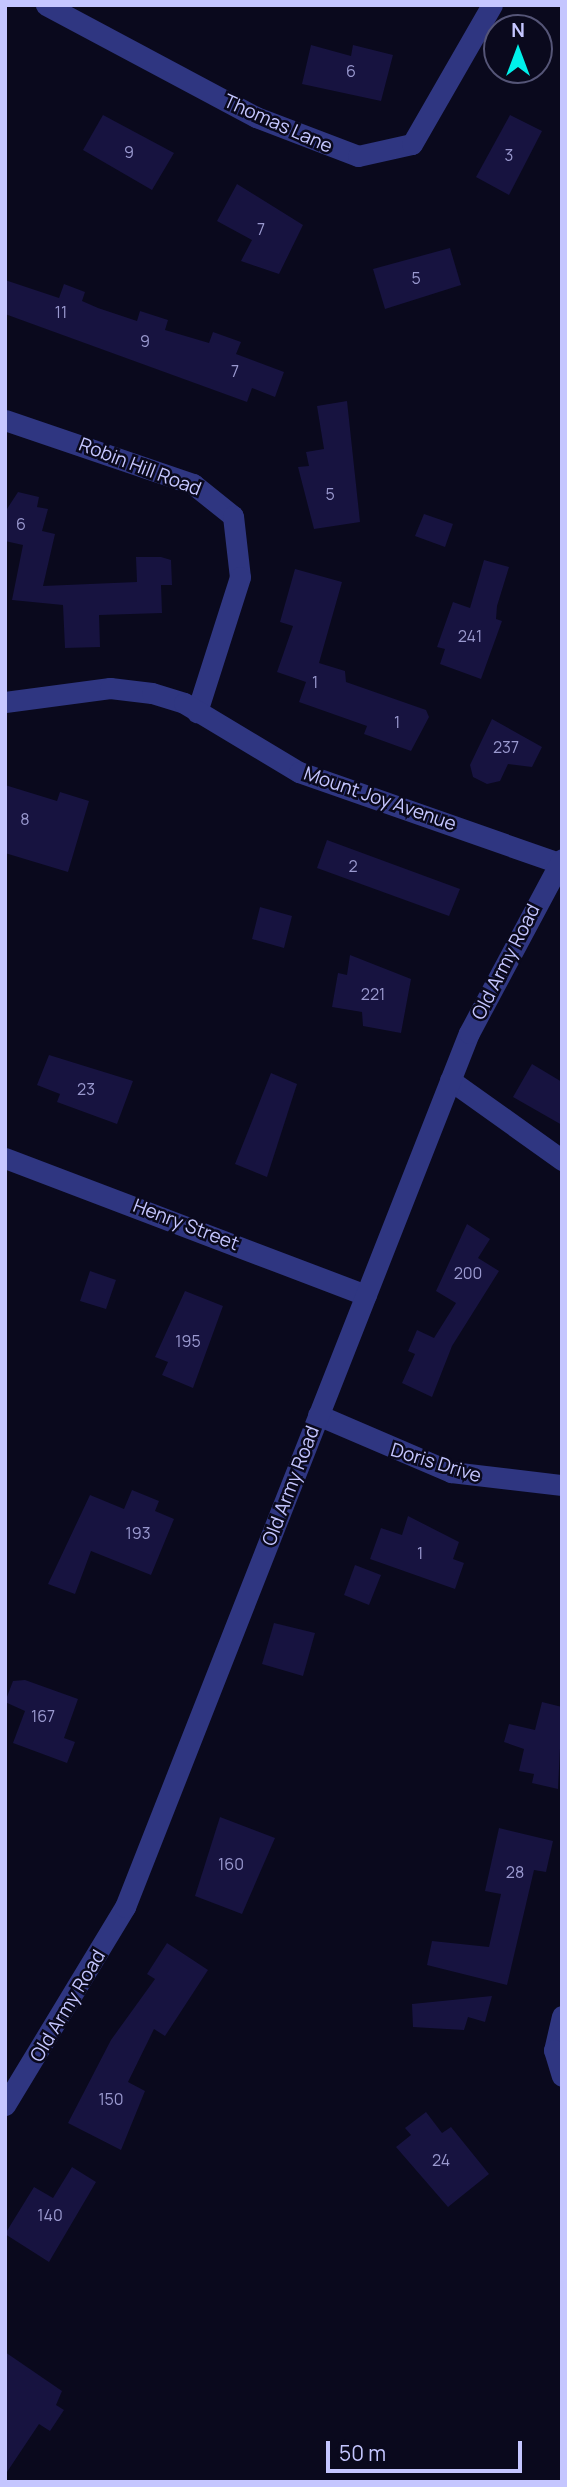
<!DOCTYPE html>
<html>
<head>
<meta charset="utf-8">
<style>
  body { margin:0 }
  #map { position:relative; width:567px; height:2487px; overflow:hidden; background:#0a091d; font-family:Manrope,sans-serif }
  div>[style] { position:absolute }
  .building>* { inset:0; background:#171340 }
  .minor>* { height:21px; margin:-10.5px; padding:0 10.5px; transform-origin:10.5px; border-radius:10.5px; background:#2f3681 }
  span { translate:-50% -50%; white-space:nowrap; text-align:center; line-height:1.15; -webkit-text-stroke:5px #0a091d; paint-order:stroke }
  .number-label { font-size:16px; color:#9a99cf }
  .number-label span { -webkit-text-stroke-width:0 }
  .street-label { font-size:19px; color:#c5c6ff }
  .frame { position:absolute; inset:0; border:7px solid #c5c6ff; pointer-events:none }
  .north { position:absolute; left:483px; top:14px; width:70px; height:70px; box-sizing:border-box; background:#0a091d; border:2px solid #557; border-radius:50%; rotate:0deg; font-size:19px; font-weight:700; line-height:28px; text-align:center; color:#c5c6ff }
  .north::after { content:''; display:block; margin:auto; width:24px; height:32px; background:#00f0ea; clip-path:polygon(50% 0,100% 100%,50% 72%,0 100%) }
  .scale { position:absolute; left:326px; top:2441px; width:196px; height:32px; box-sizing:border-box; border:4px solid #c5c6ff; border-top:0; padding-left:9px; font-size:21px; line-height:24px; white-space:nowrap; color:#c5c6ff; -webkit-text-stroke:5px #0a091d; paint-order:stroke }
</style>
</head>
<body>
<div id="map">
  <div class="building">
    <div style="clip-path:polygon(311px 45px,351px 56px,353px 45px,393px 55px,381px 101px,302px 84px)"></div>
    <div style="clip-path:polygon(103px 115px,174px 153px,152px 190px,83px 150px)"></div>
    <div style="clip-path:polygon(510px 115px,542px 131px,509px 195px,476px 177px)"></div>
    <div style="clip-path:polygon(237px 184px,303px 225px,279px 274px,241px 261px,252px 240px,217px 221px)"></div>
    <div style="clip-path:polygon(450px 248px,461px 285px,385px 309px,373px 269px)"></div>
    <div style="clip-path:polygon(5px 280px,59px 298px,64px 284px,85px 292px,82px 301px,98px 308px,137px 321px,140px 311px,168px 320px,165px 330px,209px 343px,213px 332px,241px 342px,236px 354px,284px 372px,275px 397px,252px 388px,247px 402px,5px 314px)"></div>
    <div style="clip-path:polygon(347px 401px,360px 522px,314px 529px,298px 467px,309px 466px,306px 452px,324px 449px,317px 406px)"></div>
    <div style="clip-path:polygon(18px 492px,39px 497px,37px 507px,48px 509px,42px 531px,55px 534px,43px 586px,137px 582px,136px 557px,161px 557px,171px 560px,172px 585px,161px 585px,162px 613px,99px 615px,100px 647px,65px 648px,63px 605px,12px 600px,23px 545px,5px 541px,5px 512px)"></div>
    <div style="clip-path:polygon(424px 514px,453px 524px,445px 547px,415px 536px)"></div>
    <div style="clip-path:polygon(484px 560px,509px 567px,497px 606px,496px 619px,502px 621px,481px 679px,440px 664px,445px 649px,437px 647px,453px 602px,470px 608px)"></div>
    <div style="clip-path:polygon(295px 569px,342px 582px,319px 663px,345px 671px,346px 682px,426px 710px,429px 717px,411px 751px,364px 734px,367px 726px,299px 702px,306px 682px,277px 672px,293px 626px,280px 622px)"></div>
    <div style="clip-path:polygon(492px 719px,542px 747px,532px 767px,508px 764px,500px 781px,487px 784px,473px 777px,470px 765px)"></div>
    <div style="clip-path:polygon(5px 785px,57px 801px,60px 792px,89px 801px,68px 872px,5px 853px)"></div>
    <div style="clip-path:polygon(327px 840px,460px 889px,449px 916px,317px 868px)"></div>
    <div style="clip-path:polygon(260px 907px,292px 916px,284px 948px,252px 939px)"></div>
    <div style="clip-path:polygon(350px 955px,411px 979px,401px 1033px,363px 1026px,362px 1012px,332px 1007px,338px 973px,347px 975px)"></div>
    <div style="clip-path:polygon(49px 1055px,133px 1081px,117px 1124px,57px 1102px,60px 1094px,37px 1085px)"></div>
    <div style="clip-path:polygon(532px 1064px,562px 1082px,562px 1125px,513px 1097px)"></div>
    <div style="clip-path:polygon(271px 1073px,297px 1084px,267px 1177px,235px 1164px)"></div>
    <div style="clip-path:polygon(467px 1224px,490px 1239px,478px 1258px,499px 1271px,452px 1346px,432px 1397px,402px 1383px,415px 1354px,408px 1351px,417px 1330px,434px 1338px,456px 1303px,436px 1291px)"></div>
    <div style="clip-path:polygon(90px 1271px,116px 1280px,106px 1309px,80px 1301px)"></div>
    <div style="clip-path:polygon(185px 1291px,223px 1306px,193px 1388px,162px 1375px,168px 1362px,155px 1357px)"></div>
    <div style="clip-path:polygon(132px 1490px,159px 1501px,155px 1511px,174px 1519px,151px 1575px,91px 1551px,75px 1594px,48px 1584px,90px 1495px,124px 1509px)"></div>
    <div style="clip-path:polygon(408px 1516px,459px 1542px,453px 1559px,464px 1563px,455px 1589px,370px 1559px,381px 1528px,402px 1535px)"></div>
    <div style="clip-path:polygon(355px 1565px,381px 1575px,369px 1605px,344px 1595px)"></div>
    <div style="clip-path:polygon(274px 1623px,315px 1633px,303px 1676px,262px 1664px)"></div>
    <div style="clip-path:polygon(25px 1680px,78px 1699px,64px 1738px,75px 1742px,67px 1763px,13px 1743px,25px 1711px,5px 1702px,13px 1681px)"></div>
    <div style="clip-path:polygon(542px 1702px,562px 1707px,558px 1789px,532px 1783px,534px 1774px,519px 1771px,524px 1749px,504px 1742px,509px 1724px,535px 1730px)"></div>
    <div style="clip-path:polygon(220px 1817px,275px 1838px,242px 1914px,195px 1896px)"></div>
    <div style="clip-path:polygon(499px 1828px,553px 1841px,546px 1872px,534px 1870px,507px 1985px,427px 1965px,432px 1941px,489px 1947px,501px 1894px,485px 1891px)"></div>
    <div style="clip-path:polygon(167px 1943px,208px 1970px,165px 2036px,154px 2029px,128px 2082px,145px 2091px,121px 2150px,68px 2123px,111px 2040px,155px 1979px,147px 1974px)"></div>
    <div style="clip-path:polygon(492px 1996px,485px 2022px,468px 2017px,464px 2030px,413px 2027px,412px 2004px)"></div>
    <div style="clip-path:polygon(426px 2112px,442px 2133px,451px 2127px,489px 2174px,448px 2207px,396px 2147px,411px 2135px,405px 2128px)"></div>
    <div style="clip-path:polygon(72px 2167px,96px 2182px,49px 2262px,5px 2234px,34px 2187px,53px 2198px)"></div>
    <div style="clip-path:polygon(5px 2352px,62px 2391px,56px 2405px,64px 2410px,50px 2431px,39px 2424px,5px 2475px)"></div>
  </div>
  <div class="minor">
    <div style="left:46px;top:5px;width:238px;rotate:28.1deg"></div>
    <div style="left:256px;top:117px;width:109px;rotate:20.9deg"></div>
    <div style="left:358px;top:156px;width:55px;rotate:-12.5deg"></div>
    <div style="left:412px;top:144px;width:160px;rotate:-60.1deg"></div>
    <div style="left:5px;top:420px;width:199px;rotate:18.8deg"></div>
    <div style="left:193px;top:484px;width:51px;rotate:38.7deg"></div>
    <div style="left:233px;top:516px;width:61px;rotate:83.5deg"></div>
    <div style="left:240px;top:577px;width:142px;rotate:107.7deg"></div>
    <div style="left:5px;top:702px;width:106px;rotate:-7.6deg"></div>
    <div style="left:110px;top:688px;width:42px;rotate:6.8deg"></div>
    <div style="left:152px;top:693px;width:34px;rotate:17deg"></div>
    <div style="left:184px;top:703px;width:134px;rotate:31deg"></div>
    <div style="left:299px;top:772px;width:275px;rotate:19.3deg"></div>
    <div style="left:450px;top:1080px;width:138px;rotate:35.5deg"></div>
    <div style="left:5px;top:1158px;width:386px;rotate:20.8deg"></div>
    <div style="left:318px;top:1415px;width:145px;rotate:23.2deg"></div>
    <div style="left:451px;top:1472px;width:112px;rotate:6.7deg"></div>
    <div style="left:562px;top:2016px;width:35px;rotate:103deg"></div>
    <div style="left:554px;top:2050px;width:27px;rotate:73deg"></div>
    <div style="left:5px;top:2105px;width:232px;rotate:-58.8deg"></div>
    <div style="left:125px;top:1907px;width:939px;rotate:-68.52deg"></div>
    <div style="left:469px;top:1033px;width:197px;rotate:-61.9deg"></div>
  </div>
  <div class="number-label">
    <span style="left:351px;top:71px">6</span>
    <span style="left:129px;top:152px">9</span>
    <span style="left:509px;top:155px">3</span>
    <span style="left:261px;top:229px">7</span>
    <span style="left:416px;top:278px">5</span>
    <span style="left:61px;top:312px">11</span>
    <span style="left:145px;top:341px">9</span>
    <span style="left:235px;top:371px">7</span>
    <span style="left:330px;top:494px">5</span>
    <span style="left:21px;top:524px">6</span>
    <span style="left:470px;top:636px">241</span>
    <span style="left:315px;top:682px">1</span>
    <span style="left:397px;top:722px">1</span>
    <span style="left:506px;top:747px">237</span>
    <span style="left:25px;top:819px">8</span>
    <span style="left:353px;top:866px">2</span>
    <span style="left:373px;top:994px">221</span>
    <span style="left:86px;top:1089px">23</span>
    <span style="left:468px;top:1273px">200</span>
    <span style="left:188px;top:1341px">195</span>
    <span style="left:138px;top:1533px">193</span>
    <span style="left:420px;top:1553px">1</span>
    <span style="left:43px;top:1716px">167</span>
    <span style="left:231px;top:1864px">160</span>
    <span style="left:515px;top:1872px">28</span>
    <span style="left:111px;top:2099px">150</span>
    <span style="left:441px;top:2160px">24</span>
    <span style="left:50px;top:2215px">140</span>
  </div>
  <div class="street-label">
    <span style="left:278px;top:124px;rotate:24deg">Thomas Lane</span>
    <span style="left:140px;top:467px;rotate:21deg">Robin Hill Road</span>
    <span style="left:380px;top:799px;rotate:19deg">Mount Joy Avenue</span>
    <span style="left:506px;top:962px;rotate:-63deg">Old Army Road</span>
    <span style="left:186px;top:1225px;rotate:21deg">Henry Street</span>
    <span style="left:436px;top:1463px;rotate:17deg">Doris Drive</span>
    <span style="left:291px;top:1486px;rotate:-69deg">Old Army Road</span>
    <span style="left:68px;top:2006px;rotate:-59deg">Old Army Road</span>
  </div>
  <div class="frame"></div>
  <div class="north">N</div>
  <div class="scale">50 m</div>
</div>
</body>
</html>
